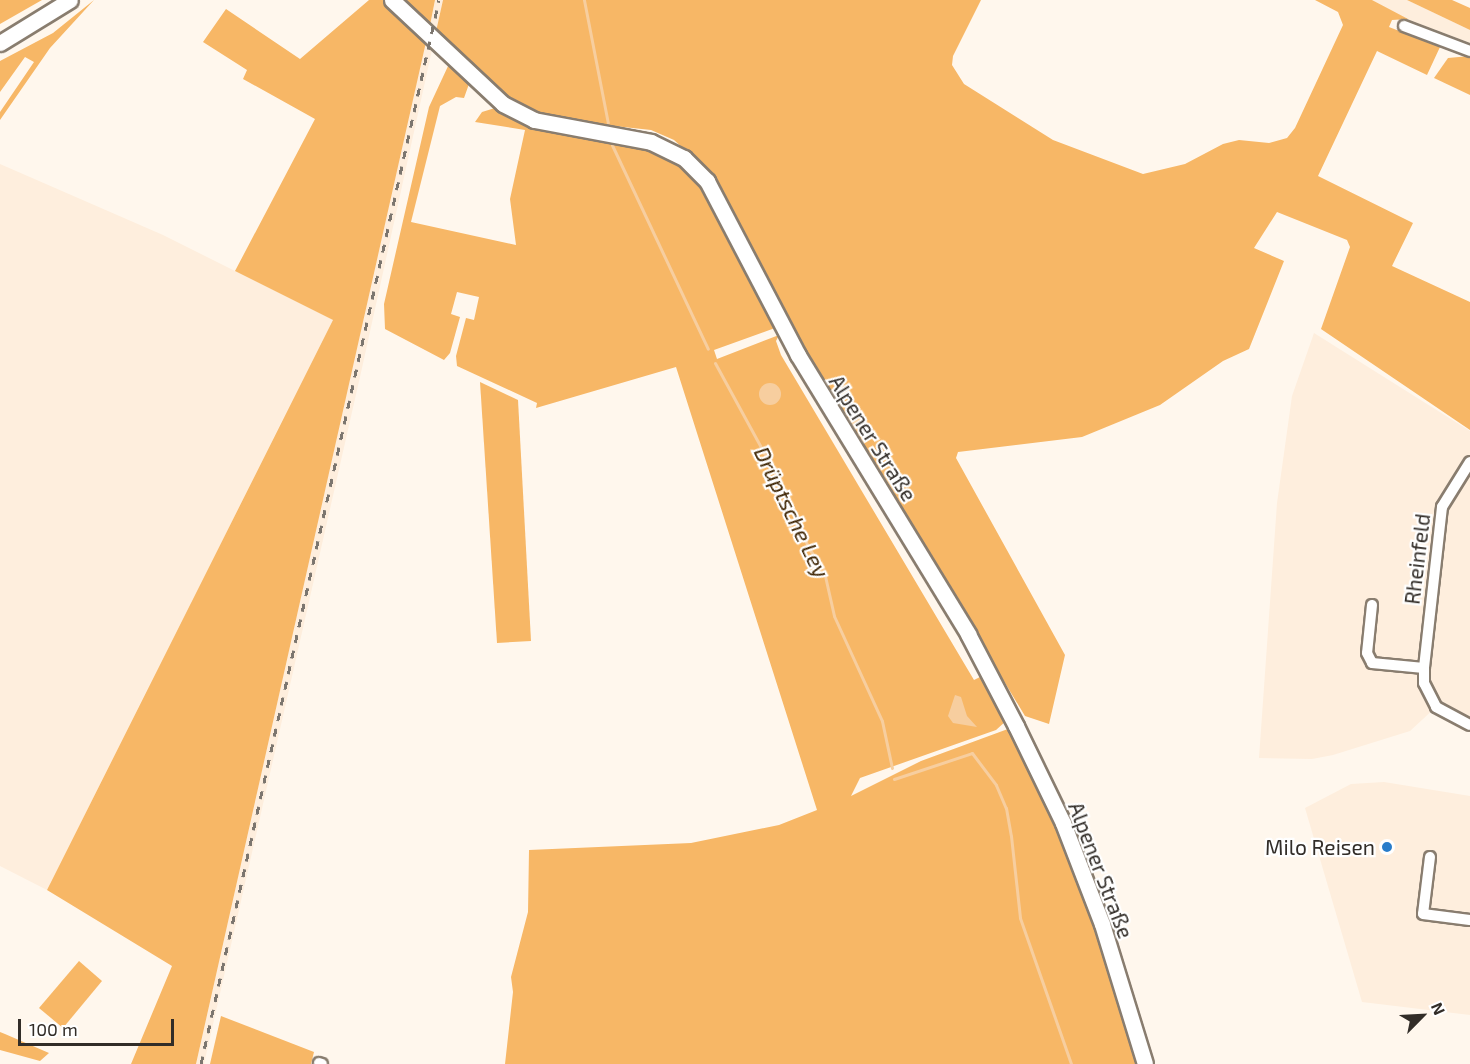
<!DOCTYPE html>
<html>
<head>
<meta charset="utf-8">
<style>
  body { margin:0 }
  #map { position:relative; width:1470px; height:1064px; overflow:hidden; background:#fff7ed; font-family:"Exo 2",sans-serif }
  div>[style] { position:absolute }
  .built>* { inset:0; background:#feeedd }
  .green>* { inset:0; background:#f7b766 }
  .water>* { inset:0; background:#f7ce9f }
  .round { border-radius:50% }
  .stream>* { height:3px; margin:-1.5px; padding:0 1.5px; transform-origin:1.5px; border-radius:1.5px; background:#f7ce9f }
  .roads { filter:drop-shadow(2px 0 #897d6f) drop-shadow(-2px 0 #897d6f) drop-shadow(0 2px #897d6f) drop-shadow(0 -2px #897d6f) }
  .street>* { height:10px; margin:-5px; padding:0 5px; transform-origin:5px; border-radius:5px; background:#fff }
  .secondary>* { height:15px; margin:-7.5px; padding:0 7.5px; transform-origin:7.5px; border-radius:7.5px; background:#fff }
  .rail>* { height:3px; margin-top:-1.5px; transform-origin:0; background:repeating-linear-gradient(90deg,#7c766f 0 8px,transparent 0 16px) }
  .dots>* { width:16px; height:16px; translate:-50% -50%; box-sizing:border-box; border:3px solid #fff; border-radius:50% }
  span { translate:-50% -50%; white-space:nowrap; text-align:center; line-height:1.15; -webkit-text-stroke:4.5px #fff; paint-order:stroke }
  .street-label { font-size:21px; color:#322d28 }
  .poi-label { font-size:21px; color:#322d28 }
  .right { translate:-100% -50%; text-align:right }
  .water-label { font-size:22px; color:#3d2300; font-style:italic }
  .north { position:absolute; left:1392px; top:986px; width:60px; height:60px; -webkit-text-stroke:4px #fff; paint-order:stroke; rotate:66deg; font-size:16px; font-weight:700; line-height:24px; text-align:center; color:#322d28 }
  .north::after { content:''; display:block; margin:auto; width:21px; height:27px; background:#322d28; clip-path:polygon(50% 0,100% 100%,50% 72%,0 100%) }
  .scale { position:absolute; left:18px; top:1019px; width:156px; height:27px; box-sizing:border-box; border:3px solid #322d28; border-top:0; padding-left:8px; font-size:18px; line-height:21px; white-space:nowrap; color:#322d28; -webkit-text-stroke:4px #fff; paint-order:stroke }
</style>
</head>
<body>
<div id="map">
  <div class="built">
    <div style="clip-path:polygon(435px 0,443px 0,362px 368px,204px 1064px,196px 1064px)"></div>
    <div style="clip-path:polygon(1372px 0,1407px 0,1470px 30px,1470px 43px,1408px 20px)"></div>
    <div style="clip-path:polygon(0 164px,163px 235px,333px 320px,47px 890px,0 866px)"></div>
    <div style="clip-path:polygon(1314px 333px,1470px 431px,1470px 725px,1436px 707px,1410px 731px,1333px 755px,1312px 759px,1259px 758px,1277px 503px,1292px 396px)"></div>
    <div style="clip-path:polygon(1384px 782px,1470px 796px,1470px 1015px,1362px 1002px,1305px 808px,1351px 784px)"></div>
  </div>
  <div class="green">
    <div style="clip-path:polygon(0 0,42px 0,0 24px)"></div>
    <div style="clip-path:polygon(94px 0,50px 48px,0 120px,0 112px,34px 62px,25px 57px,0 92px,0 61px,53px 33px)"></div>
    <div style="clip-path:polygon(369px 0,383px 0,426px 42px,196px 1064px,131px 1064px,172px 966px,47px 890px,333px 320px,235px 271px,315px 119px,243px 79px,247px 70px,203px 42px,226px 9px,300px 59px)"></div>
    <div style="clip-path:polygon(398px 0,435px 0,429px 30px)"></div>
    <div style="clip-path:polygon(443px 0,981px 0,953px 56px,952px 65px,964px 84px,1053px 140px,1143px 174px,1185px 164px,1223px 144px,1239px 140px,1269px 143px,1287px 138px,1295px 128px,1343px 25px,1338px 12px,1315px 0,1372px 0,1408px 19px,1392px 20px,1389px 27px,1440px 47px,1427px 75px,1377px 51px,1318px 176px,1413px 223px,1392px 266px,1470px 302px,1470px 430px,1321px 329px,1350px 247px,1347px 240px,1277px 212px,1254px 248px,1284px 261px,1249px 349px,1223px 361px,1160px 405px,1082px 437px,958px 452px,956px 458px,1065px 655px,1049px 724px,1025px 716px,789px 325px,717px 179px,674px 140px,651px 130px,550px 119px,509px 104px,435px 36px)"></div>
    <div style="clip-path:polygon(1407px 0,1452px 0,1470px 8px,1470px 30px)"></div>
    <div style="clip-path:polygon(1470px 56px,1470px 95px,1434px 78px,1448px 58px)"></div>
    <div style="clip-path:polygon(449px 64px,469px 84px,464px 98px,456px 97px,440px 106px,411px 222px,516px 245px,510px 199px,525px 130px,475px 122px,482px 112px,495px 108px,527px 126px,648px 149px,689px 171px,704px 189px,775px 328px,714px 350px,717px 359px,779px 335px,776px 341px,781px 355px,974px 680px,982px 676px,1006px 721px,996px 730px,860px 778px,851px 796px,921px 761px,1016px 726px,1063px 823px,1145px 1064px,505px 1064px,513px 992px,511px 977px,528px 912px,529px 850px,691px 843px,779px 825px,817px 810px,676px 367px,536px 408px,537px 403px,457px 366px,456px 356px,466px 318px,474px 320px,479px 297px,457px 292px,451px 314px,460px 317px,450px 353px,444px 360px,385px 329px,384px 304px,429px 107px)"></div>
    <div style="clip-path:polygon(480px 382px,518px 400px,531px 641px,497px 643px)"></div>
    <div style="clip-path:polygon(79px 961px,102px 981px,63px 1028px,39px 1008px)"></div>
    <div style="clip-path:polygon(221px 1016px,314px 1052px,311px 1064px,210px 1064px)"></div>
    <div style="clip-path:polygon(0 1032px,5px 1034px,49px 1053px,40px 1061px,0 1050px)"></div>
  </div>
  <div class="water">
    <div class="round" style="left:759px;top:383px;width:22px;height:22px"></div>
    <div style="clip-path:polygon(955px 695px,961px 697px,967px 716px,977px 727px,953px 723px,948px 716px)"></div>
  </div>
  <div class="stream">
    <div style="left:584px;top:0;width:125px;rotate:79deg"></div>
    <div style="left:612px;top:145px;width:225px;rotate:64.8deg"></div>
    <div style="left:715px;top:363px;width:138px;rotate:61.4deg"></div>
    <div style="left:781px;top:484px;width:71px;rotate:66.7deg"></div>
    <div style="left:809px;top:549px;width:23px;rotate:52deg"></div>
    <div style="left:823px;top:567px;width:50px;rotate:77.3deg"></div>
    <div style="left:834px;top:616px;width:115px;rotate:65.4deg"></div>
    <div style="left:882px;top:721px;width:48px;rotate:78deg"></div>
    <div style="left:894px;top:779px;width:82px;rotate:-18.4deg"></div>
    <div style="left:972px;top:753px;width:40px;rotate:53deg"></div>
    <div style="left:996px;top:785px;width:25px;rotate:67deg"></div>
    <div style="left:1006px;top:808px;width:28px;rotate:80deg"></div>
    <div style="left:1011px;top:836px;width:82px;rotate:83.7deg"></div>
    <div style="left:1020px;top:918px;width:155px;rotate:70.7deg"></div>
  </div>
  <div class="roads">
    <div class="street">
      <div style="left:1404px;top:26px;width:71px;rotate:20.7deg"></div>
      <div style="left:1470px;top:462px;width:53px;rotate:121.9deg"></div>
      <div style="left:1442px;top:507px;width:162px;rotate:96.4deg"></div>
      <div style="left:1424px;top:668px;width:15px;rotate:90deg"></div>
      <div style="left:1424px;top:683px;width:27px;rotate:63deg"></div>
      <div style="left:1436px;top:707px;width:38px;rotate:28deg"></div>
      <div style="left:1372px;top:605px;width:48px;rotate:95.9deg"></div>
      <div style="left:1367px;top:653px;width:11px;rotate:63deg"></div>
      <div style="left:1372px;top:663px;width:52px;rotate:5.5deg"></div>
      <div style="left:1430px;top:857px;width:57px;rotate:97deg"></div>
      <div style="left:1423px;top:914px;width:47px;rotate:7.3deg"></div>
      <div style="left:319px;top:1063px;width:3px;rotate:18deg"></div>
    </div>
    <div class="secondary">
      <div style="left:392px;top:0;width:152px;rotate:43.1deg"></div>
      <div style="left:503px;top:104px;width:35px;rotate:27deg"></div>
      <div style="left:534px;top:120px;width:119px;rotate:10.6deg"></div>
      <div style="left:651px;top:142px;width:37px;rotate:26deg"></div>
      <div style="left:684px;top:158px;width:33px;rotate:45deg"></div>
      <div style="left:707px;top:181px;width:196px;rotate:62.4deg"></div>
      <div style="left:798px;top:355px;width:327px;rotate:58.6deg"></div>
      <div style="left:968px;top:634px;width:104px;rotate:62.4deg"></div>
      <div style="left:1016px;top:726px;width:108px;rotate:64.1deg"></div>
      <div style="left:1063px;top:823px;width:108px;rotate:68.9deg"></div>
      <div style="left:1102px;top:924px;width:146px;rotate:72.9deg"></div>
      <div style="left:0;top:43px;width:82px;rotate:-31.6deg"></div>
    </div>
  </div>
  <div class="rail">
    <div style="left:201px;top:1064px;width:1090px;rotate:-77.39deg"></div>
  </div>
  <div class="dots">
    <div style="left:1387px;top:847px;background:#287cca"></div>
  </div>
  <div class="street-label">
    <span style="left:873px;top:438px;rotate:58deg">Alpener Straße</span>
    <span style="left:1417px;top:559px;rotate:-83deg">Rheinfeld</span>
    <span style="left:1101px;top:870px;rotate:69deg">Alpener Straße</span>
  </div>
  <div class="poi-label">
    <span class="right" style="left:1375px;top:847px">Milo Reisen</span>
  </div>
  <div class="water-label">
    <span style="left:792px;top:512px;rotate:64deg">Drüptsche Ley</span>
  </div>
  <div class="north">N</div>
  <div class="scale">100 m</div>
</div>
</body>
</html>
